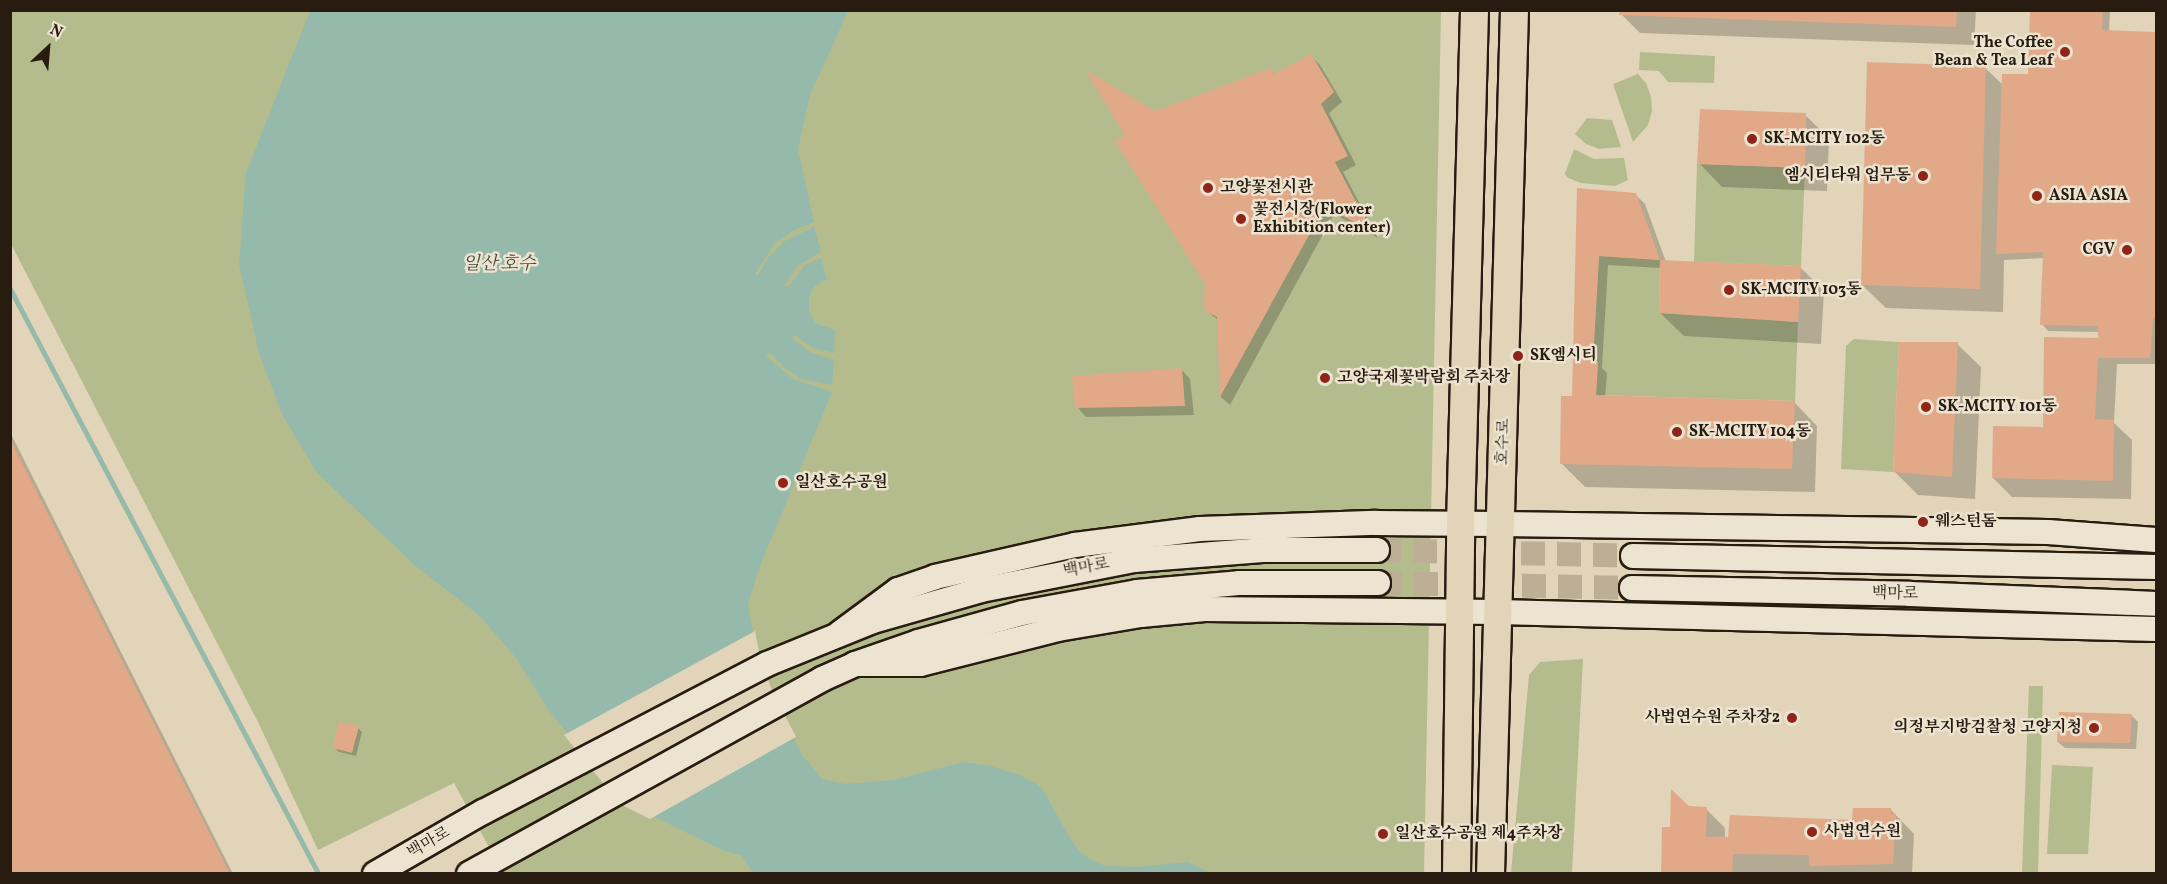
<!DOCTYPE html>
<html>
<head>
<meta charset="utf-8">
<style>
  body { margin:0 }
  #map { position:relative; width:2167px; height:884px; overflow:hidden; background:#e1d4b8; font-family:Vollkorn,"Noto Serif KR",serif }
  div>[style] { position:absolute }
  .green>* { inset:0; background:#b4bc8e }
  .water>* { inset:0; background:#95b9aa }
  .pier>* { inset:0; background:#e1d4b8 }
  .shadow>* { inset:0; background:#0003 }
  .stream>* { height:4.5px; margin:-2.25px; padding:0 2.25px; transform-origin:2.25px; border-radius:2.25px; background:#95b9aa }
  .building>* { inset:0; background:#e2a989 }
  .secondary-tunnel>* { height:24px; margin-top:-12px; transform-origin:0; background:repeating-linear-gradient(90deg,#bcaf96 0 24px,transparent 0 36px) }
  .roads { filter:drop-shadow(2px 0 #281c10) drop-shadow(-2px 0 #281c10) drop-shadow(0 2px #281c10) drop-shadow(0 -2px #281c10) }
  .secondary>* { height:24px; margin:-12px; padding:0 12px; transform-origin:12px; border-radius:12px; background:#ece3d1 }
  .primary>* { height:27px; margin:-13.5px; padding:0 13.5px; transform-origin:13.5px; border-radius:13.5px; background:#e1d4b8 }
  .dots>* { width:16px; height:16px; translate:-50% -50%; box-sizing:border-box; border:3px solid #ece3d1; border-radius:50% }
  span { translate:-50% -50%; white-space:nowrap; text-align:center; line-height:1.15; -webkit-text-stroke:5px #ece3d1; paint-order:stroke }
  .poi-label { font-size:16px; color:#281c10; font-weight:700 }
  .right { translate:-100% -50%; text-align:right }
  .left { translate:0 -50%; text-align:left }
  .street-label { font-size:16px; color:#281c10 }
  .water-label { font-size:18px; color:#494b3e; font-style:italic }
  .frame { position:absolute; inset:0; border:12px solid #281c10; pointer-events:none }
  .north { position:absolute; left:18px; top:18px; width:60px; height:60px; -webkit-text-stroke:4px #ece3d1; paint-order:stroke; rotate:26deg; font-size:16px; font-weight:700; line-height:24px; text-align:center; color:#281c10 }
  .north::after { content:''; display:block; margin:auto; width:21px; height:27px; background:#281c10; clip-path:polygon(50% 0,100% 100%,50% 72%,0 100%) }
</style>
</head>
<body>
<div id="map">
  <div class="green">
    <div style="clip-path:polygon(11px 11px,1441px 11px,1424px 873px,503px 873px,454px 783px,318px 850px,258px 722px,11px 244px)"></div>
    <div style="clip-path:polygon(1640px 52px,1715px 56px,1714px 83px,1668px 82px,1659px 71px,1639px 70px)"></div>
    <div style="clip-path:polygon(1638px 74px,1646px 83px,1651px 97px,1652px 111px,1648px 125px,1633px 142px,1613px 84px)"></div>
    <div style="clip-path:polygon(1587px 118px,1612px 120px,1621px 147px,1599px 149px,1586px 144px,1575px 134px)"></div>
    <div style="clip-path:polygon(1574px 149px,1594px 159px,1624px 158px,1628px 180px,1615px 186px,1581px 183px,1568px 178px,1565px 174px)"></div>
    <div style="clip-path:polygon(1697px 164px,1805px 168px,1801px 266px,1694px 262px)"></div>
    <div style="clip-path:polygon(1599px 256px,1660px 260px,1659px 313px,1798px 322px,1795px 401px,1596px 395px,1598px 362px,1593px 360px)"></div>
    <div style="clip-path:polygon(1854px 339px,1899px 342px,1893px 472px,1841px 469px,1846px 346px)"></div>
    <div style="clip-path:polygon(1583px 659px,1572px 873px,1511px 873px,1529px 675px,1540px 662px)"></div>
    <div style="clip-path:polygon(2029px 686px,2043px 686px,2038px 873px,2022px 873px)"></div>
    <div style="clip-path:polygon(2052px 765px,2093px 767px,2088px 854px,2047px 854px)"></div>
  </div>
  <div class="water">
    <div style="clip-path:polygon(310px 11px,848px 11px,810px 95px,798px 149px,814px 222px,794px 230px,775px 243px,755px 274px,758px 275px,768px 258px,785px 241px,814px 227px,821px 252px,798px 265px,784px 286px,788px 287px,805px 265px,821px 258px,827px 279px,814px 287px,809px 297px,809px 310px,815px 323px,835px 330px,834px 353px,813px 348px,795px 335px,791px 337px,810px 352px,834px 360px,832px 385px,802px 379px,786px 369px,770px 353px,766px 356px,793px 379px,832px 392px,758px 571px,748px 605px,757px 657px,768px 689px,802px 755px,822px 779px,845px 784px,894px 780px,964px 762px,990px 766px,1020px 775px,1038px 785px,1045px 793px,1068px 835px,1079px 851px,1091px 860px,1105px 866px,1138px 867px,1188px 862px,1210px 873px,753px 873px,742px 856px,722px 850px,622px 801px,550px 712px,516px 658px,480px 616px,417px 567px,317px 473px,282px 414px,259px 353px,239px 264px,246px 173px)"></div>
  </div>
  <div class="pier">
    <div style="clip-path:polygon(755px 631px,760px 656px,771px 688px,796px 737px,650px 819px,620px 804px,564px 735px)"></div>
  </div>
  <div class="shadow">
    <div style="clip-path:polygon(1621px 10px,1976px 10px,1974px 45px,1640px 33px,1621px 14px)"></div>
    <div style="clip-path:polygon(2031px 10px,2110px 10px,2109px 32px,2156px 33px,2156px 364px,2117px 364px,2114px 423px,2132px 440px,2131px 499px,2012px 497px,1993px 478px,2044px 429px,2099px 340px,2098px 332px,2048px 331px,2042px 324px,2045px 258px,2004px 260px,2003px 312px,1886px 308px,1862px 285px,1985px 68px,2003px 85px,2030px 75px)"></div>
    <div style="clip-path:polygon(1311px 56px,1320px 65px,1342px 102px,1329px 113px,1356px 165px,1343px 172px,1378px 238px,1334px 214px,1230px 405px,1221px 397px,1219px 321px,1206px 310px,1206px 284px,1154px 113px,1270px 70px,1276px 75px)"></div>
    <div style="clip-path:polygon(1805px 115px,1829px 138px,1827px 191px,1722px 187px,1699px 163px)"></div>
    <div style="clip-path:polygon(1578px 189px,1636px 195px,1645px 204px,1666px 262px,1801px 268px,1824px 291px,1821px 344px,1684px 336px,1660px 313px,1661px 268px,1608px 265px,1602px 368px,1607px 373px,1605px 398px,1794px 402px,1817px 426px,1815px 492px,1585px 487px,1561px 463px,1576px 398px)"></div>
    <div style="clip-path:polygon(1957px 344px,1981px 367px,1975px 499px,1918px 495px,1894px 471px)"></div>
    <div style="clip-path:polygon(1181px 369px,1190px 379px,1194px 415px,1086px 417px,1077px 407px)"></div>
    <div style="clip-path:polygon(10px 432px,233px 874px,10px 874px)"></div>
    <div style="clip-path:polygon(2131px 715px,2138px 722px,2136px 749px,2065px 748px,2058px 742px)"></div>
    <div style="clip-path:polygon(358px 728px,362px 732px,356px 756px,339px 752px,334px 747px)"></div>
    <div style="clip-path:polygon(1689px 807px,1706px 809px,1725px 828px,1725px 839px,1854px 822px,1891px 810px,1914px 834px,1912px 874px,1663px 874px,1671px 828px)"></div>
  </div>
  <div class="stream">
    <div style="left:10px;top:288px;width:662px;rotate:62.2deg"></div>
  </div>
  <div class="building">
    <div style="clip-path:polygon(1620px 10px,1957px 10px,1956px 27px,1619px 15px)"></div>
    <div style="clip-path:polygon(2030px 10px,2103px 10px,2102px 30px,2156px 32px,2156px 318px,2153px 318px,2150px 358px,2098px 358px,2095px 419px,2114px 420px,2113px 481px,1992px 478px,1993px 426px,2043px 427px,2044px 337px,2099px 338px,2097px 326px,2040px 325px,2043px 252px,1996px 254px,2002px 74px,2028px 74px)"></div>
    <div style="clip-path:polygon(1311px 54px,1334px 92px,1321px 104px,1348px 156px,1335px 162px,1372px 232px,1325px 206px,1220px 397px,1217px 317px,1204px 310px,1205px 284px,1115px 141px,1125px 135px,1085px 70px,1155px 111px,1271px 68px,1274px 74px)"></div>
    <div style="clip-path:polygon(1867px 62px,1986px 66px,1980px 289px,1861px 285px)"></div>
    <div style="clip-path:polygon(1700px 109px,1806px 113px,1805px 168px,1697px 164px)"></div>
    <div style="clip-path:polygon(1577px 188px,1636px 193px,1660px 260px,1599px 256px,1593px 360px,1598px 362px,1596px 395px,1795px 401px,1792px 469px,1560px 464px,1561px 396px,1572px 396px)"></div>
    <div style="clip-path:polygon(1660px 260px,1801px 266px,1798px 322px,1659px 313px)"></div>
    <div style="clip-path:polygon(1899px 342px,1958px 342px,1952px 477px,1893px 472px)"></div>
    <div style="clip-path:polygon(1182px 368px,1185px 406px,1075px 408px,1072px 376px)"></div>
    <div style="clip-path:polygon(10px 439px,230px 874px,10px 874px)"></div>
    <div style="clip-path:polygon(2059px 712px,2132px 714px,2130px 743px,2057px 742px)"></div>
    <div style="clip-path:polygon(339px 722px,359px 726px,352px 753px,333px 748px)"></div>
    <div style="clip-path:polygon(1671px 789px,1689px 806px,1707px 807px,1706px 837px,1728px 837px,1730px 815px,1852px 820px,1853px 808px,1891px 808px,1891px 814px,1896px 814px,1893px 864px,1809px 866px,1809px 855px,1733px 854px,1732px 874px,1661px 874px,1662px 827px,1670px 827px)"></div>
  </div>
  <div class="secondary-tunnel">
    <div style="left:1377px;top:550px;width:256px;rotate:1.3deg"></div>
    <div style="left:1378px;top:583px;width:254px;rotate:1.1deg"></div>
  </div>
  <div class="roads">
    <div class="secondary">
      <div style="left:1633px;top:556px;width:523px;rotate:1.2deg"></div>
      <div style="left:1632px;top:588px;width:278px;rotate:1.2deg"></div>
      <div style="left:1910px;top:594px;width:246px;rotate:2.3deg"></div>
      <div style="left:840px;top:633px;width:72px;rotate:-36.6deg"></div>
      <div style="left:898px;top:590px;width:39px;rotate:-19deg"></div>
      <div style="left:935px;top:577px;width:144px;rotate:-12.9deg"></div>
      <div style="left:1075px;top:545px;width:126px;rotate:-7.3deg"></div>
      <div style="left:1200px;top:529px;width:176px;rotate:-2deg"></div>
      <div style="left:1376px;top:523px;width:126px;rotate:0.5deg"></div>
      <div style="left:1502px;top:524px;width:546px;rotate:0.84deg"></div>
      <div style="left:2048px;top:532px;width:108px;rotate:4.2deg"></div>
      <div style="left:855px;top:664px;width:65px"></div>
      <div style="left:920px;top:664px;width:142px;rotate:-14.2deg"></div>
      <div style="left:1058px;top:629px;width:84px;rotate:-9.6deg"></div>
      <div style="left:1141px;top:615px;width:64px;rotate:-5.4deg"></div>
      <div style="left:1205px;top:609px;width:293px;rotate:0.6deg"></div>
      <div style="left:1498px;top:612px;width:658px;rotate:1.48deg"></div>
      <div style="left:375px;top:874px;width:125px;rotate:-29.9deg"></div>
      <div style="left:483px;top:812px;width:320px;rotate:-27.5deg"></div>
      <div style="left:767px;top:664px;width:114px;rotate:-22.1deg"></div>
      <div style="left:873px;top:621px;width:112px;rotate:-16deg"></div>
      <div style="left:981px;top:590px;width:156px;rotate:-11.1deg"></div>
      <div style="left:1134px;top:560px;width:129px;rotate:-4.4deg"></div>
      <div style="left:1263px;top:550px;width:114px"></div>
      <div style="left:469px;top:874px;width:403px;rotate:-28.9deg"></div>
      <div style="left:822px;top:679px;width:36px;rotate:-24deg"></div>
      <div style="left:855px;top:664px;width:67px;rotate:-19.2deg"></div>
      <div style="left:918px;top:642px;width:108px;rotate:-15.6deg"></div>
      <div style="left:1022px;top:613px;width:117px;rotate:-10.3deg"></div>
      <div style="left:1137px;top:592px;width:102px;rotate:-5deg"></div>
      <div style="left:1239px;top:583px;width:139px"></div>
    </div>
    <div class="primary">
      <div style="left:1456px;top:874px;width:350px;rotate:-89.3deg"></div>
      <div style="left:1460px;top:524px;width:514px;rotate:-88.44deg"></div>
      <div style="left:1490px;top:874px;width:864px;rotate:-88.41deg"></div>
    </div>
  </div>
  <div class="dots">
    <div style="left:2065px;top:52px;background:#8f2418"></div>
    <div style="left:1752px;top:139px;background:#8f2418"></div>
    <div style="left:1923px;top:176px;background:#8f2418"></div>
    <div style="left:1208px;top:188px;background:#8f2418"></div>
    <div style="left:2037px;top:196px;background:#8f2418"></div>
    <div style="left:1241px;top:219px;background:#8f2418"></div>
    <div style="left:2127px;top:250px;background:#8f2418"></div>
    <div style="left:1729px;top:290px;background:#8f2418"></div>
    <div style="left:1518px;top:356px;background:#8f2418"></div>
    <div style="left:1325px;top:378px;background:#8f2418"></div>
    <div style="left:1926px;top:407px;background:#8f2418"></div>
    <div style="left:1677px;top:432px;background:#8f2418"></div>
    <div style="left:783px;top:483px;background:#8f2418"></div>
    <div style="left:1923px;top:522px;background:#8f2418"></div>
    <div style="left:1792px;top:718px;background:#8f2418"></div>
    <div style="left:2094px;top:728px;background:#8f2418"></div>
    <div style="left:1812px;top:832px;background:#8f2418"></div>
    <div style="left:1383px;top:834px;background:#8f2418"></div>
  </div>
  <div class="poi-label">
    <span class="right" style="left:2053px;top:52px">The Coffee<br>Bean &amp; Tea Leaf</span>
    <span class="left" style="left:1764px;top:139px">SK-MCITY 102동</span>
    <span class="right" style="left:1911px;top:176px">엠시티타워 업무동</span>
    <span class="left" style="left:1220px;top:188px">고양꽃전시관</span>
    <span class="left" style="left:2049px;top:196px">ASIA ASIA</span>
    <span class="left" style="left:1253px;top:219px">꽃전시장(Flower<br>Exhibition center)</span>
    <span class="right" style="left:2115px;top:250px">CGV</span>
    <span class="left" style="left:1741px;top:290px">SK-MCITY 103동</span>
    <span class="left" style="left:1530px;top:356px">SK엠시티</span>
    <span class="left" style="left:1337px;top:378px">고양국제꽃박람회 주차장</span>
    <span class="left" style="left:1938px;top:407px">SK-MCITY 101동</span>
    <span class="left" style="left:1689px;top:432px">SK-MCITY 104동</span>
    <span class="left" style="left:795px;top:483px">일산호수공원</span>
    <span class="left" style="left:1935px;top:522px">웨스턴돔</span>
    <span class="right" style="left:1780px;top:718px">사법연수원 주차장2</span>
    <span class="right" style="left:2082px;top:728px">의정부지방검찰청 고양지청</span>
    <span class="left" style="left:1824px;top:832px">사법연수원</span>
    <span class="left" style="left:1395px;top:834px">일산호수공원 제4주차장</span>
  </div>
  <div class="street-label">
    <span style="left:1504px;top:442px;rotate:-88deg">호수로</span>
    <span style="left:1086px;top:568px;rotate:-10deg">백마로</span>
    <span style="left:1895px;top:594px;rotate:1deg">백마로</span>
    <span style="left:429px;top:843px;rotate:-30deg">백마로</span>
  </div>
  <div class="water-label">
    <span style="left:499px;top:265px">일산 호수</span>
  </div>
  <div class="frame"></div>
  <div class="north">N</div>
</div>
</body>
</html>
